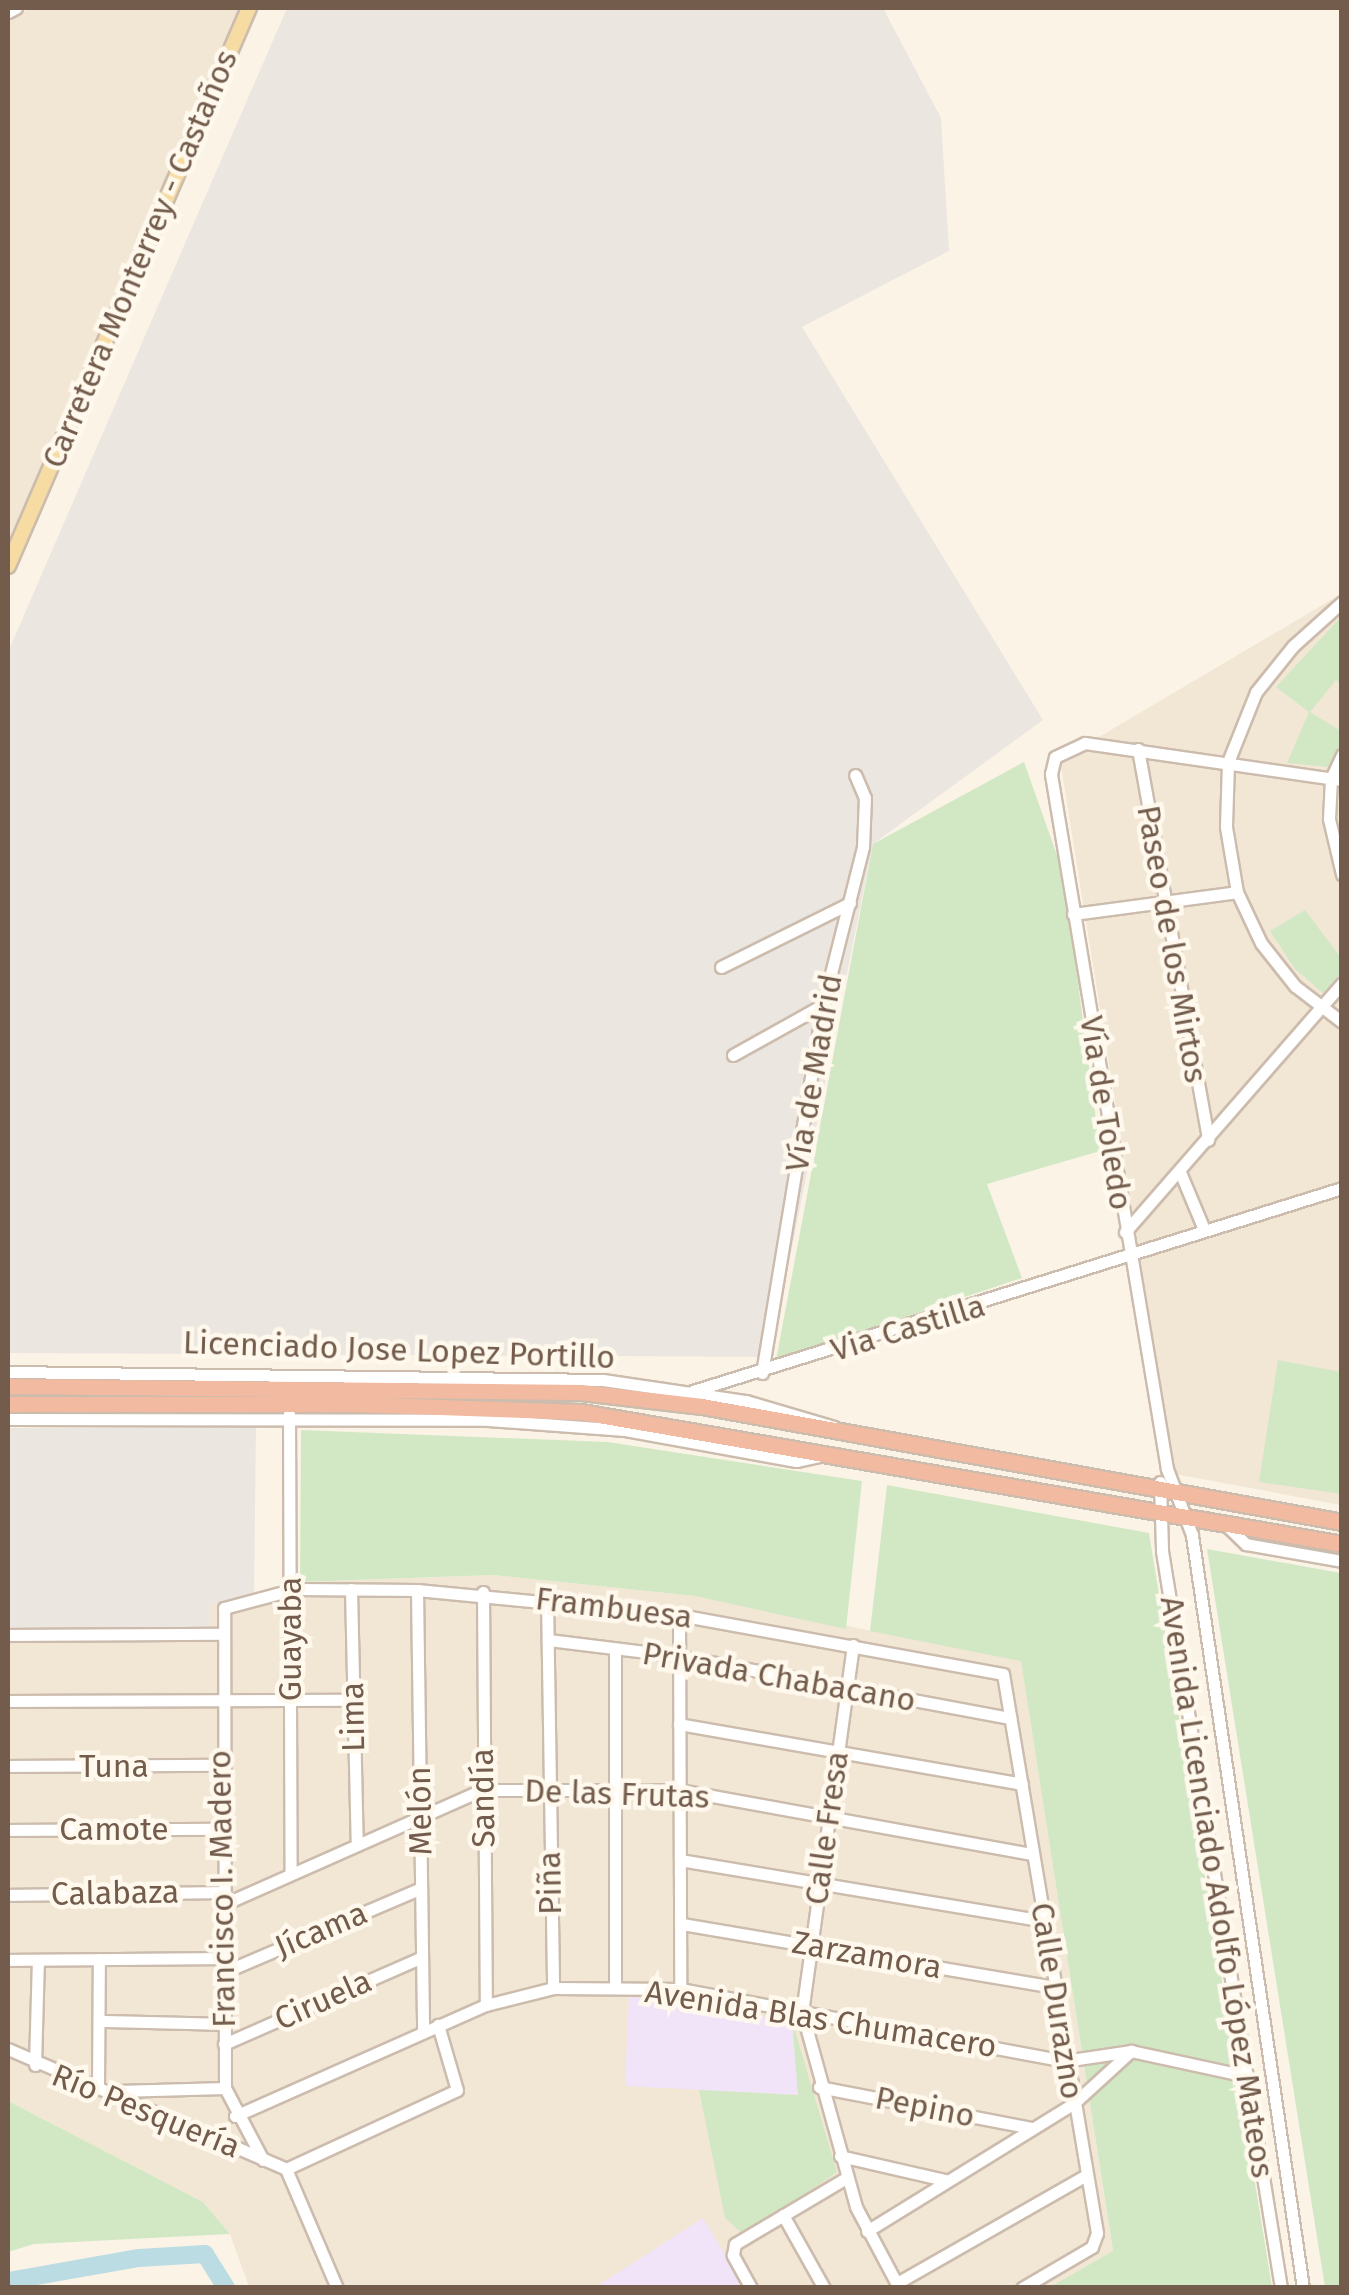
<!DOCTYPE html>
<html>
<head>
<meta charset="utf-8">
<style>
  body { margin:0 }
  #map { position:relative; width:1349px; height:2295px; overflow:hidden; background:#fbf4e6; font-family:"Fira Sans",sans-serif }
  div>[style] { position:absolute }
  .residential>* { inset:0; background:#f2e6d5 }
  .industrial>* { inset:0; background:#ece6e0 }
  .education>* { inset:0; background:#f1e3f8 }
  .green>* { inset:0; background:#d2e8c5 }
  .river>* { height:18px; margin:-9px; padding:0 9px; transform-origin:9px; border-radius:9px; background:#bcdce4 }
  .roads { filter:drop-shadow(2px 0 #ccbcad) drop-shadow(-2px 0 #ccbcad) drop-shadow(0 2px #ccbcad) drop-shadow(0 -2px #ccbcad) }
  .minor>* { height:11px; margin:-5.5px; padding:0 5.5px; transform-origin:5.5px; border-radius:5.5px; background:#fff }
  .major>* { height:14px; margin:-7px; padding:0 7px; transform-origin:7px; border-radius:7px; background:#f6dba2 }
  .highway>* { height:15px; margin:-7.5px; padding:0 7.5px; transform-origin:7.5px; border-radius:7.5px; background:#f2baa1 }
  span { translate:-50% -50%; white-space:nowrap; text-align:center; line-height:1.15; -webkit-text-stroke:9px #fef8ed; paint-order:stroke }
  .street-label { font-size:32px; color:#735c4c }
  .frame { position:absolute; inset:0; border:10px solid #735c4c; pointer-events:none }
</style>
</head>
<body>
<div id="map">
  <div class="residential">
    <div style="clip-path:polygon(31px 8px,248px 8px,8px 562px,8px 19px)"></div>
    <div style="clip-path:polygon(1341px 594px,1341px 1505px,1175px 1474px,1060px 760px)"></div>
    <div style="clip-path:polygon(493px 1575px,695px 1596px,1021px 1660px,1113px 2252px,1050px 2288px,249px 2287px,230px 2234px,203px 2202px,8px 2101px,8px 1631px,208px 1628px,210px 1604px,277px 1600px,300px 1582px)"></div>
  </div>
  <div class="industrial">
    <div style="clip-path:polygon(287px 8px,883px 8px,941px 118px,949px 251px,802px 327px,1043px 720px,873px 844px,770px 1357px,8px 1353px,8px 652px)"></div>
    <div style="clip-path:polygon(256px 1427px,254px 1601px,210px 1604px,209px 1628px,8px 1631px,8px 1428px)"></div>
  </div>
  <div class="education">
    <div style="clip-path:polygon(629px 1996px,792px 2021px,799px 2095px,625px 2086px)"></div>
    <div style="clip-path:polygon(703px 2218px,744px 2287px,594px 2288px)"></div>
  </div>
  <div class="green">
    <div style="clip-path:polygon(1341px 617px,1341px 684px,1336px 680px,1310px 712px,1341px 731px,1341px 744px,1329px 767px,1287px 763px,1309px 712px,1276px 687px)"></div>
    <div style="clip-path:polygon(1024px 762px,1064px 875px,1100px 1151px,987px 1184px,1022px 1278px,776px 1360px,873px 844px)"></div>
    <div style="clip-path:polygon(1305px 910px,1341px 958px,1341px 973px,1323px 993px,1295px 969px,1270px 931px)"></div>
    <div style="clip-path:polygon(1278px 1360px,1341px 1372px,1341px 1494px,1259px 1482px)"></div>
    <div style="clip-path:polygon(301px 1430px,608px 1442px,862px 1481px,846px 1629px,695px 1596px,493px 1575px,300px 1582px)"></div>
    <div style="clip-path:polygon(887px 1485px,1149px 1533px,1272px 2287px,1050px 2287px,1113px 2251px,1021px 1661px,870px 1631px)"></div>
    <div style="clip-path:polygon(1207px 1549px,1341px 1573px,1341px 2287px,1325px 2287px)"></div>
    <div style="clip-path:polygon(792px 2021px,837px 2172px,745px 2236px,725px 2218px,699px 2090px,798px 2095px)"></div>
    <div style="clip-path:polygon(8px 2101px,203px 2202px,230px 2234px,34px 2244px,8px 2252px)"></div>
  </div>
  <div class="river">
    <div style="left:8px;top:2281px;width:133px;rotate:-10deg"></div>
    <div style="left:139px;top:2258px;width:66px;rotate:-3.5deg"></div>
    <div style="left:205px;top:2254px;width:40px;rotate:58deg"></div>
  </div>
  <div class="roads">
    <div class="minor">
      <div style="left:8px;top:12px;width:9px;rotate:-27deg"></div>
      <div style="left:1342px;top:602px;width:66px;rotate:138.1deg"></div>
      <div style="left:1293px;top:646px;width:59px;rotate:128.8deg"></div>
      <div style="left:1256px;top:692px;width:75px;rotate:111.8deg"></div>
      <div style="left:1228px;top:762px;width:65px;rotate:91.8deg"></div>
      <div style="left:1226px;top:827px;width:66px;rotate:80.4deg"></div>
      <div style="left:1237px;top:892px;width:56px;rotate:64.8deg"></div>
      <div style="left:1261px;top:943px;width:55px;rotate:51.7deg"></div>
      <div style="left:1295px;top:986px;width:59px;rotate:37.5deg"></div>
      <div style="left:1138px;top:749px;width:397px;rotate:79.8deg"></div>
      <div style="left:1342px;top:755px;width:26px;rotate:115deg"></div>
      <div style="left:1331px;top:779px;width:40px;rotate:92.9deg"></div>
      <div style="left:1329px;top:819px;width:57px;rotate:76.7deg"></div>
      <div style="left:1073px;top:914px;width:165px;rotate:-7.6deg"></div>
      <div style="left:721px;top:967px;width:144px;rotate:-26.4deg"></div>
      <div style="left:733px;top:1055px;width:103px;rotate:-29.1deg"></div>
      <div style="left:1180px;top:1172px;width:60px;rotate:67.3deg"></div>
      <div style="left:1125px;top:1232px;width:330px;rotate:-48.9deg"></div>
      <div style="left:8px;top:1372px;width:595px;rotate:0.77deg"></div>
      <div style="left:603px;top:1380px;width:145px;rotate:8.4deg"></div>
      <div style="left:746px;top:1401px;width:92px;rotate:16.5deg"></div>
      <div style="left:762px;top:1373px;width:373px;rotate:-80.6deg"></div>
      <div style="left:823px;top:1005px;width:163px;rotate:-75.8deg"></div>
      <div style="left:863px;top:847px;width:49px;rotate:-87.7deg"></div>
      <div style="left:865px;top:798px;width:25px;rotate:-113deg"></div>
      <div style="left:693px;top:1391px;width:680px;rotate:-17.37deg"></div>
      <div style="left:289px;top:1414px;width:459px;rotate:89.8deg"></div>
      <div style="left:8px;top:1419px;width:480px;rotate:0.1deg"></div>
      <div style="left:488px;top:1420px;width:137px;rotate:4.2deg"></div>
      <div style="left:625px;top:1430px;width:174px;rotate:10.3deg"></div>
      <div style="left:796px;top:1461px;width:34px;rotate:-12deg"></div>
      <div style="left:1160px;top:1482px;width:69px;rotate:88.3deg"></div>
      <div style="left:1162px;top:1551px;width:747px;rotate:80.83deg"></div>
      <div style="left:1223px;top:1522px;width:32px;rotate:44deg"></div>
      <div style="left:1246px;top:1544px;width:97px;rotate:10deg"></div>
      <div style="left:351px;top:1589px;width:256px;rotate:88.7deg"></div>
      <div style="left:417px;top:1590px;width:442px;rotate:89.2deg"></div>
      <div style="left:483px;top:1592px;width:413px;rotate:89.6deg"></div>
      <div style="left:547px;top:1598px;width:390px;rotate:89.1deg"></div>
      <div style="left:679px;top:1615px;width:374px;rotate:89.8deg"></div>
      <div style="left:8px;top:1635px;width:212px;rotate:-0.3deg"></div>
      <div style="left:548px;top:1640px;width:131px;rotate:7deg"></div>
      <div style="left:678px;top:1656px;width:338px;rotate:10.6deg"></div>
      <div style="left:853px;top:1645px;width:371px;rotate:97.9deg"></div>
      <div style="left:802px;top:2012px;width:202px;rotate:74.5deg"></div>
      <div style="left:856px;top:2207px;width:92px;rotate:62deg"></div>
      <div style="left:615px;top:1649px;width:338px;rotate:90deg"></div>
      <div style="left:8px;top:1701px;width:343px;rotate:-0.2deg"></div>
      <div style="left:679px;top:1724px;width:348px;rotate:9.9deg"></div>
      <div style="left:8px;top:1766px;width:212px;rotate:-0.3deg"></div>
      <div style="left:8px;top:1830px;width:212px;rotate:-0.3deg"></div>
      <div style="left:680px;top:1860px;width:369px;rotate:9.5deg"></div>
      <div style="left:8px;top:1895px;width:214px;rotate:-0.8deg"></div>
      <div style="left:222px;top:1905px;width:284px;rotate:-23.9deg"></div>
      <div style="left:482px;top:1790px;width:197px"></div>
      <div style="left:679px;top:1790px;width:359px;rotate:10.3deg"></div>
      <div style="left:682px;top:1924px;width:376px;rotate:9.6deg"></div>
      <div style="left:8px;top:1960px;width:214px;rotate:-0.5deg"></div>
      <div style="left:222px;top:1973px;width:216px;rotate:-23.1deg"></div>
      <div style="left:101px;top:2021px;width:122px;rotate:1.4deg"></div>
      <div style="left:224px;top:2044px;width:216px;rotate:-23.7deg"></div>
      <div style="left:8px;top:2049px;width:303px;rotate:23.3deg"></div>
      <div style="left:35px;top:2065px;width:105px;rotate:-88.4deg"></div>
      <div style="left:98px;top:2087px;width:128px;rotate:-89.6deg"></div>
      <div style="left:819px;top:2087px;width:216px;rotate:10.9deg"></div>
      <div style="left:117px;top:2091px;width:108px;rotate:-1.6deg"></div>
      <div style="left:235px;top:2116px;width:274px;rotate:-23.9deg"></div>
      <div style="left:486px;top:2005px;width:69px;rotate:-14.2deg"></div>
      <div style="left:553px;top:1988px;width:127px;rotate:0.5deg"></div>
      <div style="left:680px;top:1989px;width:391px;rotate:10.6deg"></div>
      <div style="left:1064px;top:2061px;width:68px;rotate:-8.5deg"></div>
      <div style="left:1131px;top:2051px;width:119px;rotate:12.2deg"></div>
      <div style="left:840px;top:2156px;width:108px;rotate:12.9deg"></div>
      <div style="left:263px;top:2160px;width:81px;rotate:-117.8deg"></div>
      <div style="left:225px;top:2088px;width:480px;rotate:-90.1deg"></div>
      <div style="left:224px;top:1608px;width:73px;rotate:-15deg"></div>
      <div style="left:295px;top:1589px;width:122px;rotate:0.5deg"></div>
      <div style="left:417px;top:1590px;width:263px;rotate:5.5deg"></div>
      <div style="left:679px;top:1615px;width:329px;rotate:10.3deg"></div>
      <div style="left:1003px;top:1674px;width:567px;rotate:80.45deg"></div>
      <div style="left:1097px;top:2233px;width:15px;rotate:110deg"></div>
      <div style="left:1092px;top:2247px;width:81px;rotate:149.6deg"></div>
      <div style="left:286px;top:2169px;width:188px;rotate:-24.8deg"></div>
      <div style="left:457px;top:2090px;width:68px;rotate:-106.3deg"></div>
      <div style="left:286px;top:2169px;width:129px;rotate:66.8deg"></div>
      <div style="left:783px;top:2215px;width:84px;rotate:60.7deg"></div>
      <div style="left:867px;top:2231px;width:242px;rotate:-31.7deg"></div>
      <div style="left:1073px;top:2104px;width:79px;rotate:-42.4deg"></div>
      <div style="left:897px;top:2283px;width:218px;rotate:-29.7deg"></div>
      <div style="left:751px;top:2288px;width:38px;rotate:-119deg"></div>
      <div style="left:733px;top:2255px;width:11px;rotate:-80deg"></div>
      <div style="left:735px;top:2244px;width:129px;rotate:-30.7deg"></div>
      <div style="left:1303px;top:2288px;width:761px;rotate:-98.39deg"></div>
      <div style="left:1192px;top:1535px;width:71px;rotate:-110.7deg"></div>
      <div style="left:1167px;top:1469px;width:705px;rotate:-99.48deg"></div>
      <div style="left:1051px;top:774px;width:17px;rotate:-77deg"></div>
      <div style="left:1055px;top:757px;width:33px;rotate:-25deg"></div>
      <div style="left:1085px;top:743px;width:260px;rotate:8.2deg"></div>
    </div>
    <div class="major">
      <div style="left:8px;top:566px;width:608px;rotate:-66.64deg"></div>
    </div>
    <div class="highway">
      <div style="left:8px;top:1386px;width:573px;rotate:0.6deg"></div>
      <div style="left:581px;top:1392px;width:122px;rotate:6.6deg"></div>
      <div style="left:702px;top:1406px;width:650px;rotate:10.27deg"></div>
      <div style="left:8px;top:1404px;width:346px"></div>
      <div style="left:354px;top:1404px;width:227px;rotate:2deg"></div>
      <div style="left:581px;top:1412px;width:772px;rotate:9.84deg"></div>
    </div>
  </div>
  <div class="street-label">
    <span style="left:140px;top:259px;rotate:-67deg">Carretera Monterrey - Castaños</span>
    <span style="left:1172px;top:944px;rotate:80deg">Paseo de los Mirtos</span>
    <span style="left:814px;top:1073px;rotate:-80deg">Vía de Madrid</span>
    <span style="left:1106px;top:1113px;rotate:81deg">Vía de Toledo</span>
    <span style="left:908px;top:1328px;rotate:-17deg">Via Castilla</span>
    <span style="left:399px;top:1350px;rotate:2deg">Licenciado Jose Lopez Portillo</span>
    <span style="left:614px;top:1608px;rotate:7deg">Frambuesa</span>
    <span style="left:290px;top:1639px;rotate:-90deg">Guayaba</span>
    <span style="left:779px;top:1677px;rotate:10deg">Privada Chabacano</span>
    <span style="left:353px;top:1717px;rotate:-91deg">Lima</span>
    <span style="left:114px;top:1766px">Tuna</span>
    <span style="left:617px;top:1794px;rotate:2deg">De las Frutas</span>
    <span style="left:483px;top:1798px;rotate:-91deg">Sandía</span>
    <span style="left:420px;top:1811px;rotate:-91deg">Melón</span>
    <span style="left:827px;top:1828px;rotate:-82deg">Calle Fresa</span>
    <span style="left:114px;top:1829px">Camote</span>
    <span style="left:550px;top:1883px;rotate:-91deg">Piña</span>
    <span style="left:1217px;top:1887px;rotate:81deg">Avenida Licenciado Adolfo López Mateos</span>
    <span style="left:222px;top:1889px;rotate:-91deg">Francisco I. Madero</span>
    <span style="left:115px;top:1893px;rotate:-1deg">Calabaza</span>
    <span style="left:321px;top:1930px;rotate:-23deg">Jícama</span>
    <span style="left:867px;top:1955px;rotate:10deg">Zarzamora</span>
    <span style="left:323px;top:2000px;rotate:-24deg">Ciruela</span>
    <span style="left:1057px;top:2001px;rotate:81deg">Calle Durazno</span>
    <span style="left:821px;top:2019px;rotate:9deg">Avenida Blas Chumacero</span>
    <span style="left:925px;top:2107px;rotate:11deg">Pepino</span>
    <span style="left:146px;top:2111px;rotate:22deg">Río Pesquería</span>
  </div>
  <div class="frame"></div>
</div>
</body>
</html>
